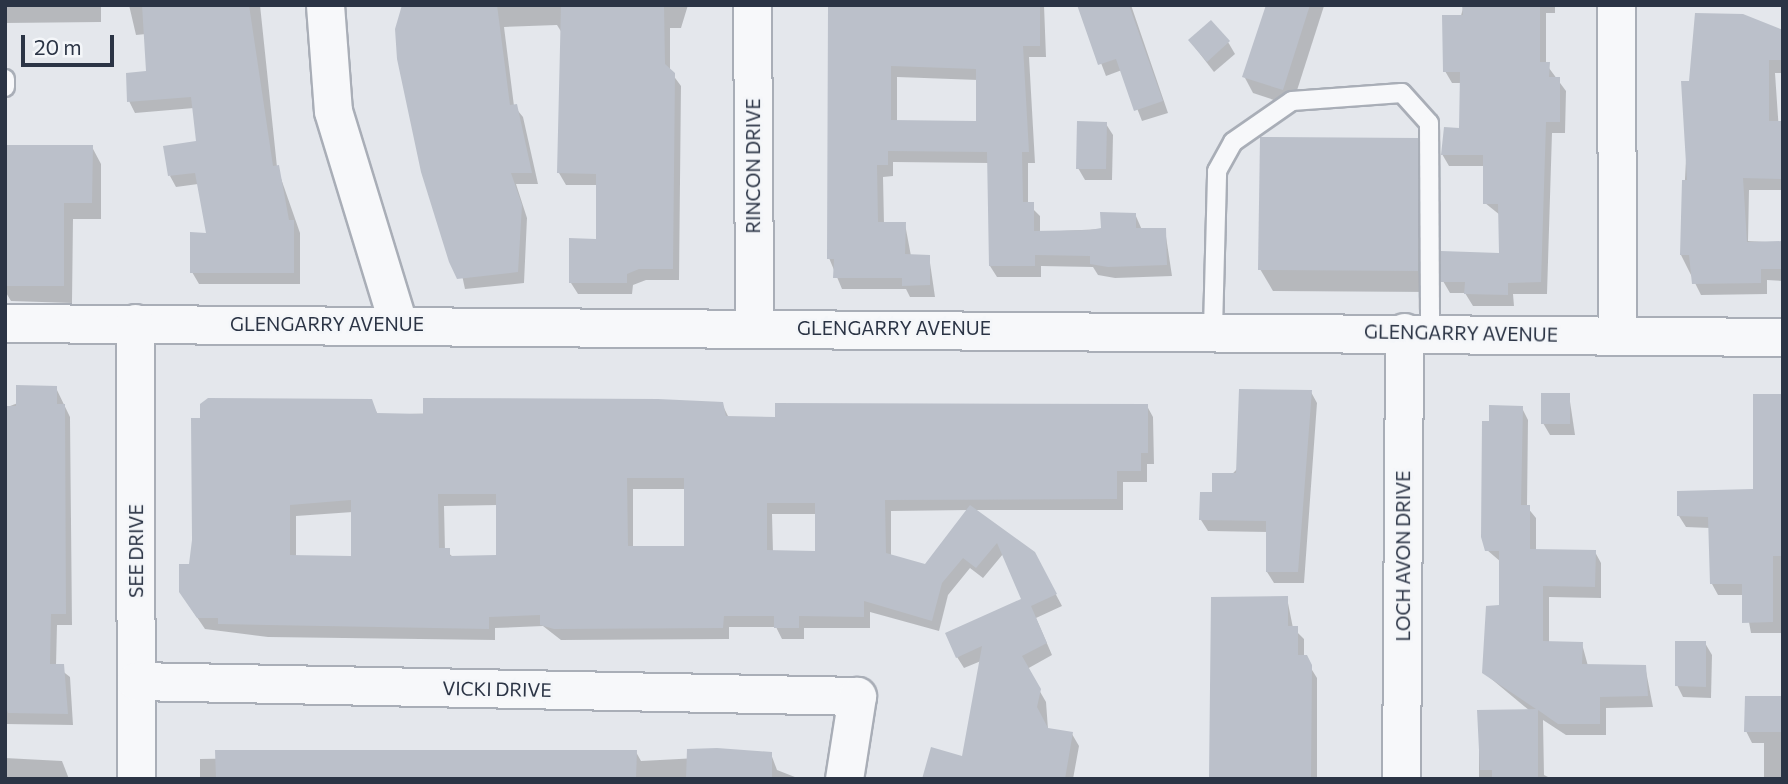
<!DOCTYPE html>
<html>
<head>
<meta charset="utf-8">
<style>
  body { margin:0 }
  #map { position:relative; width:1788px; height:784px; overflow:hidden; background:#e4e7ec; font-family:Commissioner,sans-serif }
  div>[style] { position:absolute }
  .shadow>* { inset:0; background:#0003 }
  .building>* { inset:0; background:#bbc0ca }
  .roads { filter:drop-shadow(2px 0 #a9aeb7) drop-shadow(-2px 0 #a9aeb7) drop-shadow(0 2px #a9aeb7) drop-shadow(0 -2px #a9aeb7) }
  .lane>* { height:18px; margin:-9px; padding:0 9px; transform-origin:9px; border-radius:9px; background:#f7f8fa }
  .street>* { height:37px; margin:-18.5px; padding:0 18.5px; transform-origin:18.5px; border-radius:18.5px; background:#f7f8fa }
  span { translate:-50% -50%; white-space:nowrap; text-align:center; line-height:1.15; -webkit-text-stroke:5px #f4f6f9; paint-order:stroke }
  .street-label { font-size:19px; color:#2b3445 }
  .frame { position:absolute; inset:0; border:7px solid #2b3445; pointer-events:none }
  .scale { position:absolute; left:21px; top:35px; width:93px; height:32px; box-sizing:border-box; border:4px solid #2b3445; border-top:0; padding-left:9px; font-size:21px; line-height:24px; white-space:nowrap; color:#2b3445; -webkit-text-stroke:5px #f4f6f9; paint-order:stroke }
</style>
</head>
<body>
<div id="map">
  <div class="shadow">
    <div style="clip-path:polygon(5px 5px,101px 5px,101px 22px,5px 23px)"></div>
    <div style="clip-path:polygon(129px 5px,260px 5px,277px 167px,300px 233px,300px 284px,199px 284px,192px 272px,208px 234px,198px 184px,176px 187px,170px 176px,198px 143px,194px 108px,135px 113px,129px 101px,148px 72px,146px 34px,136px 35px)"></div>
    <div style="clip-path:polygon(404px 5px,688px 5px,681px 28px,670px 28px,670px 71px,681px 86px,679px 280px,646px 280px,633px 285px,632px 294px,578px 294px,571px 283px,598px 240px,597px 185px,566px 185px,559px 173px,562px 33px,557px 25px,504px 27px,514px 106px,523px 117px,538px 184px,516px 184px,527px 218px,524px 283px,465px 289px)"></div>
    <div style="clip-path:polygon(evenodd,830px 5px,1044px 5px,1046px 57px,1029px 57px,1035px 163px,1028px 163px,1028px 204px,1040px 216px,1040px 232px,1102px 229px,1135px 214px,1142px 230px,1165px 230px,1172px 276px,1115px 278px,1098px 275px,1093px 267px,1041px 266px,1041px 277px,997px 277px,990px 266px,989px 163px,893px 162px,893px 176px,883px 177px,884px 224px,905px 224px,911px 256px,929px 256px,935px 297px,910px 297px,906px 289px,842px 289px,829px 258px,830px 5px,897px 77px,978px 80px,978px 123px,897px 122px,897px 77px)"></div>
    <div style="clip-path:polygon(1088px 5px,1131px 5px,1168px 113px,1142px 121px,1122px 70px,1106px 76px,1080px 8px)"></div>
    <div style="clip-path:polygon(1267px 5px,1324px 6px,1292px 106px,1253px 93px,1244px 76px)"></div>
    <div style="clip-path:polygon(1464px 5px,1555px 5px,1555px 13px,1546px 13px,1546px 64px,1566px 91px,1565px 133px,1552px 133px,1547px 294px,1513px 294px,1514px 306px,1473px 306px,1465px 293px,1450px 293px,1443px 281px,1500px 254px,1500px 215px,1485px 203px,1485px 166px,1449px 166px,1442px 154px,1460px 130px,1461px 83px,1452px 83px,1445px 71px)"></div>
    <div style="clip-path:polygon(1783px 32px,1783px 73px,1775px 73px,1783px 190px,1749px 190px,1748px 241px,1783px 243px,1783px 281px,1767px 280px,1767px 294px,1701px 295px,1681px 255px,1690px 83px)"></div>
    <div style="clip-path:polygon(1190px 41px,1228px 42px,1235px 54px,1214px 72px)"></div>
    <div style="clip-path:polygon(1106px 124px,1113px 135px,1112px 180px,1085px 180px,1078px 168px)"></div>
    <div style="clip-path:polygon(1417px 140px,1429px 161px,1430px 292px,1273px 291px,1260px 269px)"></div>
    <div style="clip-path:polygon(5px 147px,92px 147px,101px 164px,101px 219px,73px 219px,72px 303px,11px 301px,5px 291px)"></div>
    <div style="clip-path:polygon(56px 388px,70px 417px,72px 625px,57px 625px,56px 666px,70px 677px,73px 725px,5px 724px,5px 408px)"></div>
    <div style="clip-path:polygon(1311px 392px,1317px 403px,1304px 583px,1274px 583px,1267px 572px,1268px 532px,1208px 531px,1201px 520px,1214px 493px)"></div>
    <div style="clip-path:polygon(1569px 395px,1575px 435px,1550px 435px,1543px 423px)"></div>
    <div style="clip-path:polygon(1783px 395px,1783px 633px,1751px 633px,1744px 595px,1718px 595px,1712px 584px,1710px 528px,1686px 527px,1679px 516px,1755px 491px)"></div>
    <div style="clip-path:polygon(evenodd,371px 401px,378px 415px,722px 404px,729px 418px,777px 419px,1147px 406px,1153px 417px,1154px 464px,1147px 464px,1147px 482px,1123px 482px,1123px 510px,974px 510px,1034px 553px,1062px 606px,1036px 618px,1052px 655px,1027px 669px,1046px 702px,1048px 729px,1072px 734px,1079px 746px,1073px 779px,964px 779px,981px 661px,964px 668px,957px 657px,1023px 600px,1003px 554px,983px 578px,970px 568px,948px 595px,939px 631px,870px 612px,870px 628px,804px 628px,804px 639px,782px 639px,776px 627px,729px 627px,729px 639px,561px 640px,543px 626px,495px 628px,495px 640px,268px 637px,205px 629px,188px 604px,191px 566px,371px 401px,633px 489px,686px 489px,686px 548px,633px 548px,633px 489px,371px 401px,498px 505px,498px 557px,453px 557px,445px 550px,444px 506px,498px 505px,371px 401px,968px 510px,925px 566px,891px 556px,891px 511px,968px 510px,371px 401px,353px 512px,353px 557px,296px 557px,296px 516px,353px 512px,371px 401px,772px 514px,817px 514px,817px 552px,773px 552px,772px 514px)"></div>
    <div style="clip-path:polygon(1522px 408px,1528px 420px,1527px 507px,1536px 518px,1536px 551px,1595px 552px,1601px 563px,1601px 598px,1549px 597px,1549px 643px,1582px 644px,1588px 666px,1645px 666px,1653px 707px,1606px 708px,1606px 735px,1566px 735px,1543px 720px,1544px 775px,1552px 779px,1479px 779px,1479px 712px,1530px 711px,1483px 672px,1500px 607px,1501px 562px,1487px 550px)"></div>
    <div style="clip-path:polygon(1287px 598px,1293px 628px,1304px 639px,1304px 657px,1317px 678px,1317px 779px,1212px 779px)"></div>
    <div style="clip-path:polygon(1705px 643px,1712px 655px,1711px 698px,1683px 697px,1677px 685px)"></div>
    <div style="clip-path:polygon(1783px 698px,1783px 779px,1764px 779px,1764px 743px,1752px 743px,1746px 731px)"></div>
    <div style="clip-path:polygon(636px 752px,641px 761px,771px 754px,777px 770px,800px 779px,200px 779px,200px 759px)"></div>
    <div style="clip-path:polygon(5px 758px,62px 761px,69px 779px,5px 779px)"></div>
  </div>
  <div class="building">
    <div style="clip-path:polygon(142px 5px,249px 5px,273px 166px,279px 165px,289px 220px,294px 220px,294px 273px,190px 273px,190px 232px,206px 233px,195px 173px,168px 176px,163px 146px,196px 141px,191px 97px,127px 102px,126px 73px,146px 71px)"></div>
    <div style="clip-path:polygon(402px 5px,497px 5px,510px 105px,517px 104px,532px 173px,511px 173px,522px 205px,518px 272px,457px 279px,449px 262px,421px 172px,397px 59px,395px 29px)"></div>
    <div style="clip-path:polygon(561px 5px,664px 5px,665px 64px,675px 73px,673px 269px,639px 269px,627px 274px,627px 283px,569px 283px,569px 238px,596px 239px,596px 174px,557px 173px)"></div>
    <div style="clip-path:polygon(evenodd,828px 5px,1040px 5px,1040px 46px,1023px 46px,1029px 152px,1022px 152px,1023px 202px,1034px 202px,1034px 231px,1090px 230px,1101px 228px,1100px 212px,1136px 213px,1136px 228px,1166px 228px,1167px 265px,1108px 267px,1090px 264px,1090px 256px,1035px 255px,1035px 266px,989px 266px,987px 152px,888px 151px,888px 165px,877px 165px,878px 222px,906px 222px,905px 254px,930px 255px,930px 285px,902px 286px,902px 278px,833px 278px,834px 259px,827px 259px,828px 5px,891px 66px,976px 69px,976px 121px,891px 120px,891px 66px)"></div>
    <div style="clip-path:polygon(1077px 5px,1129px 5px,1163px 101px,1134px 111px,1116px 59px,1098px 65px)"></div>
    <div style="clip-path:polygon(1266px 5px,1310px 5px,1283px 90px,1242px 77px)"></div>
    <div style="clip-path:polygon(1462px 5px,1540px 5px,1540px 62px,1550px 62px,1549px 77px,1560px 77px,1560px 122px,1546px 122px,1541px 282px,1508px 283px,1508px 295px,1464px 294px,1465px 282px,1441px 282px,1441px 251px,1499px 253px,1498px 204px,1483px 204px,1483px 155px,1441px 155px,1444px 127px,1459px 128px,1460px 72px,1443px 72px,1442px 15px,1463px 15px)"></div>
    <div style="clip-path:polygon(1695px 13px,1743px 14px,1783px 30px,1783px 60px,1769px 60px,1769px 121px,1783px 121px,1783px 179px,1743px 178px,1747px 242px,1783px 241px,1783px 269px,1761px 269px,1761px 283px,1692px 284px,1689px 255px,1680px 255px,1682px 180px,1687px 180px,1681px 81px,1689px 81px)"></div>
    <div style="clip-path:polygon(1211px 20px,1230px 41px,1207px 62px,1188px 40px)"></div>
    <div style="clip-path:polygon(1077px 121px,1107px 122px,1106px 169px,1076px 169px)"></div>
    <div style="clip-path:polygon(1260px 137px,1418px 138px,1418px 271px,1258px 270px)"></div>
    <div style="clip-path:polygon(5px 145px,93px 145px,92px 203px,64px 203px,64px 286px,5px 286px)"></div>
    <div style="clip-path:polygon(16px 385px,57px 386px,57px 404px,65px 404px,66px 614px,51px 614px,50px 664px,64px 664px,68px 714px,8px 713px,5px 704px,5px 406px,16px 406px)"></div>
    <div style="clip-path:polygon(1239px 389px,1312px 390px,1298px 572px,1266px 572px,1266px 521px,1199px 520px,1200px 492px,1212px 492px,1212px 473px,1236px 473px)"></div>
    <div style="clip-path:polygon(1541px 393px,1570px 393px,1570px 424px,1541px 424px)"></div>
    <div style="clip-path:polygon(1753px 394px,1783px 394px,1783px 556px,1773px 556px,1773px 622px,1742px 623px,1742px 584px,1710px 584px,1708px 517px,1677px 516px,1677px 491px,1753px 489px)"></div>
    <div style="clip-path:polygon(evenodd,208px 398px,372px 399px,377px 413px,423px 414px,423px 398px,658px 399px,723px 402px,726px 416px,775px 417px,775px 403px,1148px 404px,1148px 453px,1141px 453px,1141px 471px,1117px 471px,1117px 499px,885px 500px,886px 553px,925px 564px,970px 505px,1035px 552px,1057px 594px,1031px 606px,1047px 643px,1022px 656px,1041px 689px,1037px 707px,1048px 728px,1073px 732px,1065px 779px,922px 779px,931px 747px,962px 756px,982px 646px,956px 658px,945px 633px,1021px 599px,997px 543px,976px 568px,963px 558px,942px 583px,932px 621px,864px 601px,864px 617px,799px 616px,799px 628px,774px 628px,774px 616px,724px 616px,723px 628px,554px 629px,540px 625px,540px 615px,489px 617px,489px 629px,218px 624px,218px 618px,197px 618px,179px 592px,179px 564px,189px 564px,192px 540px,191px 418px,200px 418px,200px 404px,208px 398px,627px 478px,684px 478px,684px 546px,628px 546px,627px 478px,208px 398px,438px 494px,496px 494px,496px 555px,450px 556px,450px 548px,439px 548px,438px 494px,208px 398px,351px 500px,351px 556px,290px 555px,290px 505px,351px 500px,208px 398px,767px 503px,815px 503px,815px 551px,767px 550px,767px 503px)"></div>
    <div style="clip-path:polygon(1489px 405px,1523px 406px,1521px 505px,1530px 505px,1530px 549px,1596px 550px,1595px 587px,1543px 586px,1543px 641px,1583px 642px,1582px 664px,1646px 665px,1648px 696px,1600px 697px,1600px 724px,1558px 724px,1538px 710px,1538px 779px,1492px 779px,1492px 770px,1480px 770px,1477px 710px,1536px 709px,1482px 673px,1486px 606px,1499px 605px,1499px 551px,1485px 551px,1481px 537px,1482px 421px,1489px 421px)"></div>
    <div style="clip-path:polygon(1288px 596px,1288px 626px,1298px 626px,1298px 655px,1307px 655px,1312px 665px,1311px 778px,1209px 777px,1211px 597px)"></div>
    <div style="clip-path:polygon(1675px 641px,1706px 641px,1706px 687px,1675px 686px)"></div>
    <div style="clip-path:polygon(1745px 696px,1783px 696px,1783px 732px,1744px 732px)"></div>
    <div style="clip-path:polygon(717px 748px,772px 752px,772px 779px,686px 779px,687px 749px)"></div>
    <div style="clip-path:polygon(215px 750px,637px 750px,636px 779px,216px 779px)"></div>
  </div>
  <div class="roads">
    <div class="lane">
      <div style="left:5px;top:79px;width:8px;rotate:90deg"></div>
      <div style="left:1213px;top:329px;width:158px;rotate:-88.5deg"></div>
      <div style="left:1217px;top:171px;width:33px;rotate:-61deg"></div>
      <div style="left:1233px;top:142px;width:72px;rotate:-34.8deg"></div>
      <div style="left:1292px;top:101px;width:110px;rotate:-4.2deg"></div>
      <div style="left:1402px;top:93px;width:40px;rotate:48deg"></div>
      <div style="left:1429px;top:123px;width:210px;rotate:89.7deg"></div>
    </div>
    <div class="street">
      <div style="left:325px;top:5px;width:106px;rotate:85.7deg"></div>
      <div style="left:333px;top:111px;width:223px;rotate:73deg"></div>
      <div style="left:752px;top:5px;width:322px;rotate:89.6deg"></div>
      <div style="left:1616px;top:5px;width:330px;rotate:89.8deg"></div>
      <div style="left:5px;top:323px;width:1778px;rotate:0.45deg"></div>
      <div style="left:135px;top:323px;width:456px;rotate:89.9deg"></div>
      <div style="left:136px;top:681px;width:721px;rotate:1.19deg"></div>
      <div style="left:857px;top:696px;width:84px;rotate:98.9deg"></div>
      <div style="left:1401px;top:779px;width:447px;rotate:-89.6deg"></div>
    </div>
  </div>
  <div class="street-label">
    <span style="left:753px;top:166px;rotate:-90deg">RINCON DRIVE</span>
    <span style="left:327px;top:324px">GLENGARRY AVENUE</span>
    <span style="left:894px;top:328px">GLENGARRY AVENUE</span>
    <span style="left:1461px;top:333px;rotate:1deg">GLENGARRY AVENUE</span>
    <span style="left:136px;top:551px;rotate:-90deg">SEE DRIVE</span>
    <span style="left:1403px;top:556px;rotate:-90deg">LOCH AVON DRIVE</span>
    <span style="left:497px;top:689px;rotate:1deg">VICKI DRIVE</span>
  </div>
  <div class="frame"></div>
  <div class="scale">20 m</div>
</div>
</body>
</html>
